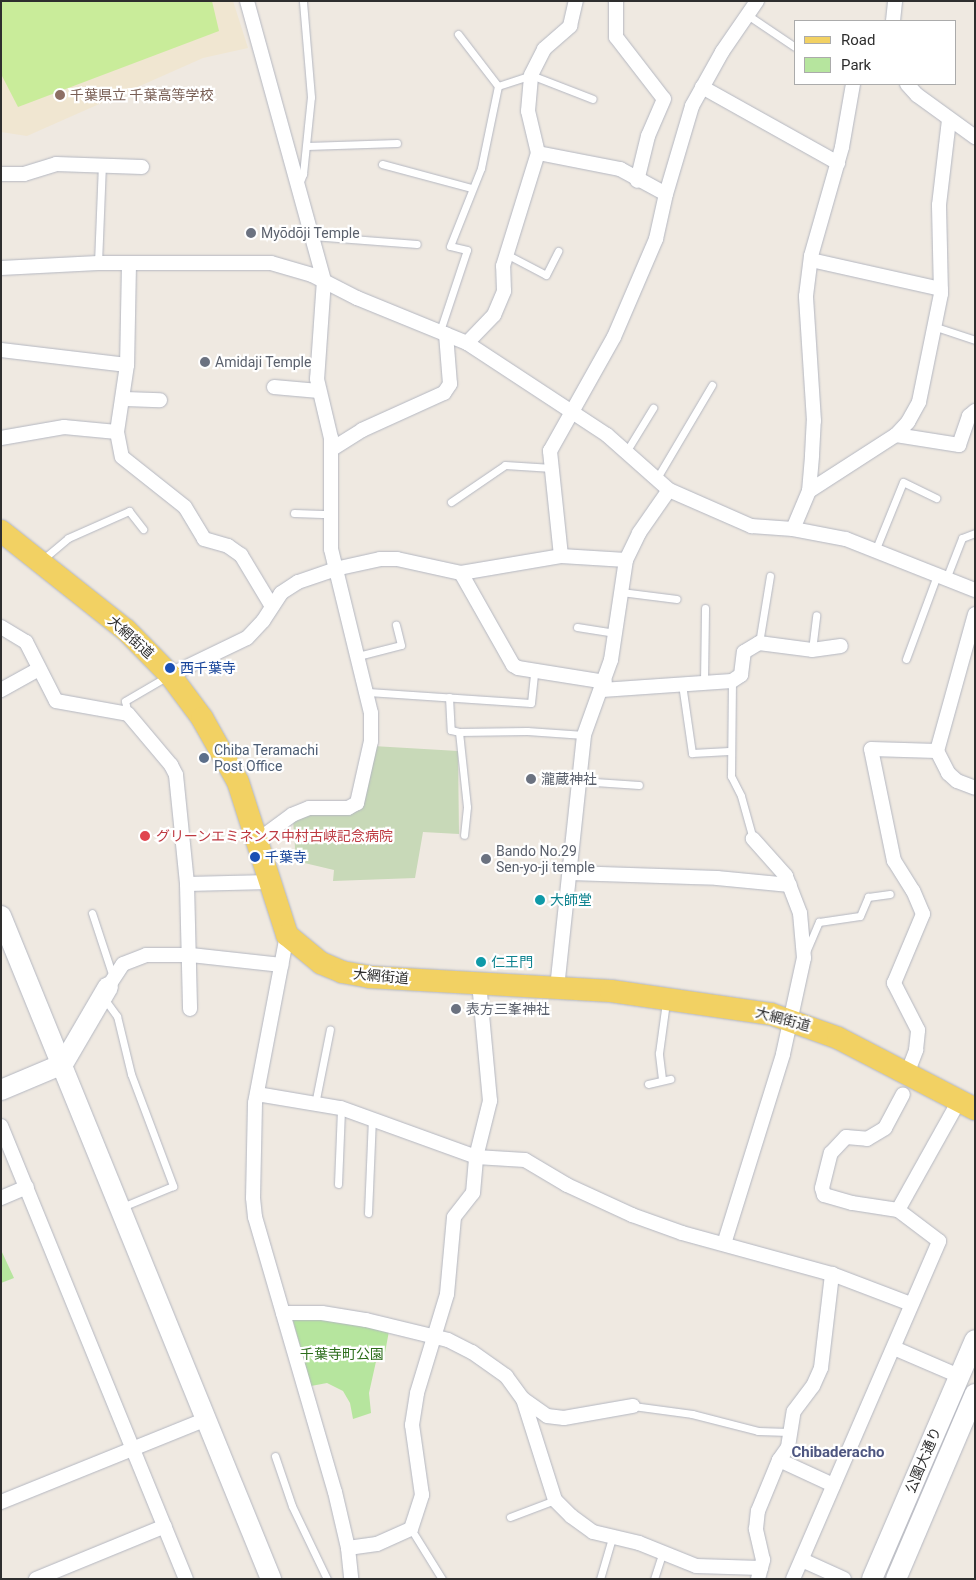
<!DOCTYPE html>
<meta charset="utf-8">
<style>
body{margin:0}
#map{position:relative;width:976px;height:1580px;overflow:hidden;background:#efe9e1;font-family:Roboto,"Noto Sans JP",sans-serif}
div>[style]{position:absolute}
[style*='--x']{left:calc(var(--x)*1px);top:calc(var(--y)*1px);width:calc(var(--w)*1px);rotate:calc(var(--a)*1deg)}
.education>*{inset:0;background:#f0e6d1}
.green>*{inset:0;background:#b6e59e}
.cemetery>*{inset:0;background:#c8d9b8}
.pitch>*{inset:0;background:#c9ec9a}
.roads{filter:drop-shadow(0 0 1px #b4b7c1) drop-shadow(0 0 1px #b4b7c1)}
.lane>*{height:7px;margin:-3.5px;padding:0 3.5px;transform-origin:3.5px;border-radius:3.5px;background:#fff}
.street>*{height:14px;margin:-7px;padding:0 7px;transform-origin:7px;border-radius:7px;background:#fff}
.secondary>*{height:20px;margin:-10px;padding:0 10px;transform-origin:10px;border-radius:10px;background:#fff}
.primary>*{height:22px;margin:-11px;padding:0 11px;transform-origin:11px;border-radius:11px;background:#f2d163}
.dots>*{width:14px;height:14px;translate:-50% -50%;box-sizing:border-box;border:2px solid #fff;border-radius:50%}
span{translate:-50% -50%;white-space:nowrap;text-align:center;line-height:1.15;-webkit-text-stroke:4.5px #fff;paint-order:stroke}
.education-label{font-size:14px;color:#785e54}
.left{translate:0 -50%;text-align:left}
.worship-label{font-size:14px;color:#5b616d}
.street-label{font-size:14px;color:#2e2e2e}
.transit-label{font-size:14px;color:#164399}
.service-label{font-size:14px;color:#4e5e75}
.health-label{font-size:14px;color:#be3a42}
.culture-label{font-size:14px;color:#0d838f}
.park-label{font-size:14px;color:#2c6e1b}
.neighbourhood-label{font-size:15px;color:#4d5680;font-weight:700}
.frame{position:absolute;inset:0;border:2px solid #2e2e2e;pointer-events:none}
.legend{position:absolute;left:794px;top:20px;width:162px;height:65px;box-sizing:border-box;background:#fff;border:1px solid #ababab;margin:0;padding:6px 9px;list-style:none;font-size:15px;color:#2e2e2e}
.legend li{display:flex;align-items:center;gap:10px;height:25px}
.legend b{width:25px;border:1px solid #ababab}
</style>
<div id="map">
<div class="education">
<div style="clip-path:polygon(1px 1px,233px 1px,248px 48px,203px 58px,27px 136px,1px 132px)"></div>
</div>
<div class="green">
<div style="clip-path:polygon(1px 1250px,14px 1278px,1px 1283px)"></div>
<div style="clip-path:polygon(292px 1317px,322px 1317px,389px 1331px,384px 1358px,377px 1357px,369px 1393px,371px 1413px,353px 1419px,350px 1403px,343px 1391px,327px 1383px,311px 1386px)"></div>
</div>
<div class="cemetery">
<div style="clip-path:polygon(373px 746px,458px 751px,459px 834px,423px 832px,415px 878px,333px 881px,334px 870px,296px 861px,293px 820px,309px 812px,351px 812px)"></div>
</div>
<div class="pitch">
<div style="clip-path:polygon(1px 1px,212px 1px,219px 31px,18px 107px,1px 74px)"></div>
</div>
<div class="roads">
<div class="lane">
<div style="--x:749;--y:16;--w:55;--a:34"></div>
<div style="--x:458;--y:34;--w:66;--a:52.4"></div>
<div style="--x:498;--y:86;--w:35;--a:-18"></div>
<div style="--x:531;--y:75;--w:66;--a:21.2"></div>
<div style="--x:307;--y:146;--w:90;--a:-1.9"></div>
<div style="--x:382;--y:164;--w:92;--a:15.1"></div>
<div style="--x:299;--y:184;--w:11;--a:-68"></div>
<div style="--x:303;--y:174;--w:77;--a:-84.1"></div>
<div style="--x:311;--y:97;--w:96;--a:-94.8"></div>
<div style="--x:312;--y:236;--w:105;--a:4.4"></div>
<div style="--x:506;--y:254;--w:45;--a:27.7"></div>
<div style="--x:546;--y:275;--w:27;--a:-63"></div>
<div style="--x:98;--y:263;--w:98;--a:-87.7"></div>
<div style="--x:936;--y:327;--w:41;--a:18.4"></div>
<div style="--x:440;--y:331;--w:85;--a:-71.6"></div>
<div style="--x:467;--y:250;--w:17;--a:-167"></div>
<div style="--x:450;--y:246;--w:84;--a:-68.3"></div>
<div style="--x:481;--y:168;--w:84;--a:-78.3"></div>
<div style="--x:626;--y:452;--w:52;--a:-58.5"></div>
<div style="--x:657;--y:478;--w:108;--a:-59.4"></div>
<div style="--x:451;--y:502;--w:65;--a:-34.4"></div>
<div style="--x:505;--y:465;--w:47;--a:3.7"></div>
<div style="--x:294;--y:513;--w:35;--a:2"></div>
<div style="--x:875;--y:551;--w:74;--a:-67.9"></div>
<div style="--x:903;--y:482;--w:37;--a:26"></div>
<div style="--x:42;--y:560;--w:34;--a:-40"></div>
<div style="--x:68;--y:538;--w:67;--a:-23.9"></div>
<div style="--x:129;--y:511;--w:23;--a:52"></div>
<div style="--x:946;--y:579;--w:44;--a:-68.7"></div>
<div style="--x:962;--y:538;--w:14;--a:-21"></div>
<div style="--x:621;--y:592;--w:56;--a:7.1"></div>
<div style="--x:577;--y:627;--w:37;--a:9"></div>
<div style="--x:759;--y:643;--w:68;--a:-80.7"></div>
<div style="--x:812;--y:650;--w:35;--a:-83"></div>
<div style="--x:358;--y:656;--w:44;--a:-14.3"></div>
<div style="--x:401;--y:645;--w:21;--a:-104"></div>
<div style="--x:906;--y:659;--w:90;--a:-69.7"></div>
<div style="--x:732;--y:681;--w:95;--a:90.6"></div>
<div style="--x:731;--y:776;--w:22;--a:63"></div>
<div style="--x:741;--y:796;--w:45;--a:74.4"></div>
<div style="--x:704;--y:682;--w:74;--a:-89.2"></div>
<div style="--x:682;--y:684;--w:70;--a:81.8"></div>
<div style="--x:692;--y:753;--w:37;--a:-3"></div>
<div style="--x:368;--y:692;--w:163;--a:3.9"></div>
<div style="--x:531;--y:703;--w:30;--a:-84"></div>
<div style="--x:449;--y:697;--w:33;--a:87"></div>
<div style="--x:451;--y:730;--w:8;--a:14"></div>
<div style="--x:459;--y:732;--w:68;--a:-0.8"></div>
<div style="--x:527;--y:731;--w:57;--a:4"></div>
<div style="--x:128;--y:714;--w:13;--a:-103"></div>
<div style="--x:125;--y:701;--w:50;--a:-30.2"></div>
<div style="--x:459;--y:732;--w:75;--a:83.9"></div>
<div style="--x:467;--y:807;--w:28;--a:96"></div>
<div style="--x:580;--y:781;--w:59;--a:3.9"></div>
<div style="--x:92;--y:913;--w:67;--a:71.8"></div>
<div style="--x:806;--y:952;--w:33;--a:-67"></div>
<div style="--x:819;--y:922;--w:41;--a:-8.3"></div>
<div style="--x:860;--y:916;--w:21;--a:-67"></div>
<div style="--x:868;--y:897;--w:22;--a:-8"></div>
<div style="--x:103;--y:997;--w:24;--a:54"></div>
<div style="--x:117;--y:1016;--w:60;--a:76.4"></div>
<div style="--x:131;--y:1074;--w:120;--a:69.4"></div>
<div style="--x:173;--y:1186;--w:55;--a:157.6"></div>
<div style="--x:662;--y:1079;--w:26;--a:-97"></div>
<div style="--x:659;--y:1053;--w:51;--a:-82.2"></div>
<div style="--x:648;--y:1084;--w:23;--a:-13"></div>
<div style="--x:315;--y:1104;--w:76;--a:-78.7"></div>
<div style="--x:338;--y:1184;--w:76;--a:-87.7"></div>
<div style="--x:368;--y:1213;--w:95;--a:-87.6"></div>
<div style="--x:633;--y:1406;--w:60;--a:7.7"></div>
<div style="--x:692;--y:1414;--w:68;--a:14.4"></div>
<div style="--x:758;--y:1431;--w:30;--a:2"></div>
<div style="--x:275;--y:1456;--w:53;--a:71.2"></div>
<div style="--x:292;--y:1506;--w:81;--a:64.4"></div>
<div style="--x:510;--y:1517;--w:48;--a:-20.7"></div>
<div style="--x:411;--y:1529;--w:59;--a:58.2"></div>
<div style="--x:600;--y:1579;--w:43;--a:-73.7"></div>
<div style="--x:654;--y:1579;--w:26;--a:-72"></div>
</div>
<div class="street">
<div style="--x:247;--y:1;--w:289;--a:74.6"></div>
<div style="--x:324;--y:280;--w:99;--a:94"></div>
<div style="--x:317;--y:379;--w:61;--a:76.7"></div>
<div style="--x:331;--y:438;--w:111;--a:90"></div>
<div style="--x:331;--y:549;--w:169;--a:76.3"></div>
<div style="--x:371;--y:713;--w:28;--a:90"></div>
<div style="--x:371;--y:741;--w:64;--a:102.7"></div>
<div style="--x:357;--y:803;--w:10;--a:151"></div>
<div style="--x:348;--y:808;--w:39;--a:180"></div>
<div style="--x:309;--y:808;--w:18;--a:158"></div>
<div style="--x:292;--y:815;--w:42;--a:143.7"></div>
<div style="--x:616;--y:1;--w:36;--a:90"></div>
<div style="--x:616;--y:37;--w:78;--a:52.3"></div>
<div style="--x:664;--y:99;--w:40;--a:113.4"></div>
<div style="--x:648;--y:136;--w:46;--a:103.7"></div>
<div style="--x:893;--y:21;--w:20;--a:-84"></div>
<div style="--x:907;--y:84;--w:15;--a:48"></div>
<div style="--x:917;--y:95;--w:72;--a:35.9"></div>
<div style="--x:702;--y:87;--w:156;--a:29.2"></div>
<div style="--x:538;--y:153;--w:84;--a:11"></div>
<div style="--x:620;--y:169;--w:52;--a:28.5"></div>
<div style="--x:666;--y:194;--w:92;--a:-73.5"></div>
<div style="--x:692;--y:106;--w:62;--a:-60.9"></div>
<div style="--x:722;--y:52;--w:62;--a:-55.5"></div>
<div style="--x:1;--y:174;--w:23;--a:0"></div>
<div style="--x:24;--y:174;--w:34;--a:-17"></div>
<div style="--x:56;--y:164;--w:86;--a:2"></div>
<div style="--x:811;--y:260;--w:133;--a:12.6"></div>
<div style="--x:129;--y:264;--w:101;--a:91.1"></div>
<div style="--x:127;--y:365;--w:68;--a:98.5"></div>
<div style="--x:117;--y:432;--w:25;--a:79"></div>
<div style="--x:122;--y:457;--w:80;--a:38.4"></div>
<div style="--x:185;--y:507;--w:37;--a:59"></div>
<div style="--x:204;--y:539;--w:25;--a:16"></div>
<div style="--x:228;--y:546;--w:16;--a:35"></div>
<div style="--x:241;--y:555;--w:58;--a:59"></div>
<div style="--x:1;--y:268;--w:97;--a:-3"></div>
<div style="--x:98;--y:263;--w:173;--a:0"></div>
<div style="--x:271;--y:263;--w:43;--a:16.3"></div>
<div style="--x:312;--y:275;--w:51;--a:27.1"></div>
<div style="--x:357;--y:298;--w:119;--a:22.2"></div>
<div style="--x:467;--y:343;--w:168;--a:33.3"></div>
<div style="--x:607;--y:435;--w:83;--a:41.6"></div>
<div style="--x:669;--y:490;--w:90;--a:23.7"></div>
<div style="--x:751;--y:526;--w:42;--a:4.1"></div>
<div style="--x:793;--y:529;--w:54;--a:10.7"></div>
<div style="--x:846;--y:539;--w:139;--a:21.6"></div>
<div style="--x:467;--y:343;--w:39;--a:-46"></div>
<div style="--x:494;--y:315;--w:26;--a:-67"></div>
<div style="--x:504;--y:291;--w:25;--a:-92"></div>
<div style="--x:503;--y:266;--w:118;--a:-72.8"></div>
<div style="--x:538;--y:153;--w:43;--a:-103.4"></div>
<div style="--x:528;--y:111;--w:36;--a:-85"></div>
<div style="--x:531;--y:75;--w:29;--a:-63"></div>
<div style="--x:544;--y:49;--w:35;--a:-41"></div>
<div style="--x:570;--y:26;--w:26;--a:-77"></div>
<div style="--x:1;--y:350;--w:127;--a:6.8"></div>
<div style="--x:274;--y:387;--w:45;--a:5.1"></div>
<div style="--x:125;--y:399;--w:35;--a:2"></div>
<div style="--x:896;--y:435;--w:64;--a:9"></div>
<div style="--x:959;--y:445;--w:31;--a:-71"></div>
<div style="--x:969;--y:416;--w:8;--a:-40"></div>
<div style="--x:1;--y:438;--w:64;--a:-9.9"></div>
<div style="--x:64;--y:427;--w:53;--a:5.4"></div>
<div style="--x:332;--y:449;--w:36;--a:-32"></div>
<div style="--x:362;--y:430;--w:90;--a:-24.3"></div>
<div style="--x:444;--y:393;--w:11;--a:-56"></div>
<div style="--x:450;--y:384;--w:50;--a:-94.6"></div>
<div style="--x:809;--y:491;--w:103;--a:-32.8"></div>
<div style="--x:896;--y:435;--w:18;--a:-47"></div>
<div style="--x:908;--y:422;--w:23;--a:-61"></div>
<div style="--x:919;--y:402;--w:110;--a:-78.5"></div>
<div style="--x:941;--y:294;--w:89;--a:-91.3"></div>
<div style="--x:939;--y:205;--w:86;--a:-83.3"></div>
<div style="--x:793;--y:529;--w:41;--a:-67.2"></div>
<div style="--x:809;--y:491;--w:36;--a:-85"></div>
<div style="--x:812;--y:455;--w:34;--a:-87"></div>
<div style="--x:814;--y:421;--w:125;--a:-93.7"></div>
<div style="--x:806;--y:296;--w:40;--a:-82.9"></div>
<div style="--x:811;--y:256;--w:113;--a:-74.1"></div>
<div style="--x:842;--y:147;--w:64;--a:-80.1"></div>
<div style="--x:561;--y:556;--w:106;--a:-96"></div>
<div style="--x:550;--y:451;--w:131;--a:-60.7"></div>
<div style="--x:614;--y:337;--w:107;--a:-66.8"></div>
<div style="--x:656;--y:239;--w:46;--a:-77.5"></div>
<div style="--x:461;--y:573;--w:101;--a:-9.6"></div>
<div style="--x:561;--y:556;--w:65;--a:3.5"></div>
<div style="--x:975;--y:614;--w:142;--a:105.5"></div>
<div style="--x:937;--y:751;--w:25;--a:63"></div>
<div style="--x:948;--y:773;--w:12;--a:42"></div>
<div style="--x:957;--y:781;--w:19;--a:21"></div>
<div style="--x:1;--y:627;--w:29;--a:31"></div>
<div style="--x:26;--y:642;--w:66;--a:63"></div>
<div style="--x:56;--y:701;--w:73;--a:10.2"></div>
<div style="--x:128;--y:714;--w:67;--a:49.9"></div>
<div style="--x:171;--y:765;--w:11;--a:63"></div>
<div style="--x:176;--y:775;--w:110;--a:84.2"></div>
<div style="--x:187;--y:884;--w:125;--a:88.6"></div>
<div style="--x:170;--y:675;--w:85;--a:-25.7"></div>
<div style="--x:247;--y:638;--w:23;--a:-47"></div>
<div style="--x:263;--y:621;--w:33;--a:-57"></div>
<div style="--x:281;--y:593;--w:20;--a:-33"></div>
<div style="--x:298;--y:582;--w:39;--a:-19"></div>
<div style="--x:335;--y:569;--w:46;--a:-12.5"></div>
<div style="--x:380;--y:559;--w:17;--a:0"></div>
<div style="--x:397;--y:559;--w:66;--a:12.3"></div>
<div style="--x:461;--y:573;--w:106;--a:60.5"></div>
<div style="--x:513;--y:665;--w:6;--a:31"></div>
<div style="--x:518;--y:668;--w:88;--a:9.1"></div>
<div style="--x:1;--y:690;--w:43;--a:-28.9"></div>
<div style="--x:602;--y:690;--w:130;--a:-4"></div>
<div style="--x:732;--y:681;--w:11;--a:-34"></div>
<div style="--x:741;--y:675;--w:23;--a:-83"></div>
<div style="--x:744;--y:652;--w:17;--a:-31"></div>
<div style="--x:759;--y:643;--w:53;--a:7.5"></div>
<div style="--x:812;--y:650;--w:29;--a:-8"></div>
<div style="--x:570;--y:873;--w:147;--a:1.9"></div>
<div style="--x:717;--y:878;--w:73;--a:5.5"></div>
<div style="--x:187;--y:884;--w:83;--a:-1.4"></div>
<div style="--x:287;--y:935;--w:171;--a:100.8"></div>
<div style="--x:255;--y:1103;--w:95;--a:91.2"></div>
<div style="--x:253;--y:1198;--w:19;--a:84"></div>
<div style="--x:255;--y:1217;--w:286;--a:73.8"></div>
<div style="--x:335;--y:1492;--w:57;--a:76.9"></div>
<div style="--x:348;--y:1548;--w:31;--a:84"></div>
<div style="--x:108;--y:987;--w:27;--a:-57"></div>
<div style="--x:123;--y:964;--w:25;--a:-21"></div>
<div style="--x:146;--y:955;--w:45;--a:0"></div>
<div style="--x:191;--y:955;--w:91;--a:6.3"></div>
<div style="--x:557;--y:988;--w:254;--a:-83.9"></div>
<div style="--x:584;--y:735;--w:80;--a:-70.2"></div>
<div style="--x:611;--y:660;--w:101;--a:-81.5"></div>
<div style="--x:626;--y:560;--w:30;--a:-64"></div>
<div style="--x:639;--y:533;--w:52;--a:-55.1"></div>
<div style="--x:907;--y:1074;--w:26;--a:-69"></div>
<div style="--x:916;--y:1050;--w:20;--a:-84"></div>
<div style="--x:918;--y:1030;--w:53;--a:-117.1"></div>
<div style="--x:894;--y:983;--w:75;--a:-67.2"></div>
<div style="--x:923;--y:914;--w:25;--a:-113"></div>
<div style="--x:913;--y:891;--w:36;--a:-122"></div>
<div style="--x:894;--y:861;--w:114;--a:-101.6"></div>
<div style="--x:871;--y:749;--w:66;--a:1.7"></div>
<div style="--x:257;--y:1094;--w:85;--a:9.5"></div>
<div style="--x:341;--y:1108;--w:144;--a:19.9"></div>
<div style="--x:476;--y:1157;--w:49;--a:3.5"></div>
<div style="--x:525;--y:1160;--w:49;--a:30.8"></div>
<div style="--x:567;--y:1185;--w:72;--a:24.8"></div>
<div style="--x:632;--y:1215;--w:53;--a:19.8"></div>
<div style="--x:682;--y:1233;--w:156;--a:15.3"></div>
<div style="--x:832;--y:1274;--w:85;--a:20.8"></div>
<div style="--x:1;--y:1126;--w:489;--a:67.8"></div>
<div style="--x:1;--y:1198;--w:28;--a:-23"></div>
<div style="--x:898;--y:1210;--w:125;--a:-60.8"></div>
<div style="--x:724;--y:1244;--w:199;--a:-72.7"></div>
<div style="--x:783;--y:1054;--w:98;--a:-77.7"></div>
<div style="--x:804;--y:958;--w:45;--a:-95.1"></div>
<div style="--x:800;--y:913;--w:40;--a:-111"></div>
<div style="--x:786;--y:876;--w:50;--a:-131.7"></div>
<div style="--x:283;--y:1313;--w:39;--a:0"></div>
<div style="--x:322;--y:1313;--w:45;--a:9"></div>
<div style="--x:366;--y:1320;--w:84;--a:13.7"></div>
<div style="--x:448;--y:1340;--w:27;--a:27"></div>
<div style="--x:472;--y:1352;--w:42;--a:35.2"></div>
<div style="--x:506;--y:1376;--w:29;--a:54"></div>
<div style="--x:523;--y:1399;--w:106;--a:72.4"></div>
<div style="--x:555;--y:1500;--w:23;--a:45"></div>
<div style="--x:571;--y:1516;--w:27;--a:36"></div>
<div style="--x:593;--y:1532;--w:47;--a:13.4"></div>
<div style="--x:639;--y:1543;--w:61;--a:22"></div>
<div style="--x:696;--y:1566;--w:65;--a:1.8"></div>
<div style="--x:894;--y:1348;--w:71;--a:23.3"></div>
<div style="--x:523;--y:1399;--w:29;--a:35"></div>
<div style="--x:547;--y:1416;--w:17;--a:7"></div>
<div style="--x:564;--y:1418;--w:70;--a:-9.9"></div>
<div style="--x:779;--y:1460;--w:60;--a:24.8"></div>
<div style="--x:1;--y:1502;--w:221;--a:-22"></div>
<div style="--x:348;--y:1548;--w:29;--a:-8"></div>
<div style="--x:377;--y:1544;--w:37;--a:-24"></div>
<div style="--x:411;--y:1529;--w:36;--a:-72"></div>
<div style="--x:422;--y:1495;--w:71;--a:-98.1"></div>
<div style="--x:412;--y:1425;--w:32;--a:-81"></div>
<div style="--x:417;--y:1393;--w:103;--a:-73.1"></div>
<div style="--x:447;--y:1294;--w:77;--a:-84.8"></div>
<div style="--x:454;--y:1217;--w:31;--a:-52"></div>
<div style="--x:473;--y:1193;--w:36;--a:-85"></div>
<div style="--x:476;--y:1157;--w:58;--a:-76"></div>
<div style="--x:490;--y:1101;--w:119;--a:-95.3"></div>
<div style="--x:802;--y:1560;--w:46;--a:24.3"></div>
<div style="--x:36;--y:1579;--w:139;--a:-22.3"></div>
<div style="--x:758;--y:1579;--w:20;--a:-75"></div>
<div style="--x:763;--y:1560;--w:32;--a:-103"></div>
<div style="--x:756;--y:1529;--w:18;--a:-84"></div>
<div style="--x:758;--y:1511;--w:55;--a:-67.6"></div>
<div style="--x:779;--y:1460;--w:16;--a:-55"></div>
<div style="--x:788;--y:1447;--w:36;--a:-81"></div>
<div style="--x:794;--y:1411;--w:31;--a:-53"></div>
<div style="--x:813;--y:1386;--w:20;--a:-66"></div>
<div style="--x:821;--y:1368;--w:95;--a:-83.3"></div>
<div style="--x:793;--y:1579;--w:368;--a:-66.6"></div>
<div style="--x:939;--y:1241;--w:51;--a:-142.9"></div>
<div style="--x:898;--y:1210;--w:47;--a:-171.3"></div>
<div style="--x:852;--y:1203;--w:29;--a:-164"></div>
<div style="--x:824;--y:1195;--w:7;--a:-106"></div>
<div style="--x:822;--y:1188;--w:36;--a:-76"></div>
<div style="--x:831;--y:1153;--w:22;--a:-47"></div>
<div style="--x:846;--y:1137;--w:21;--a:5"></div>
<div style="--x:867;--y:1139;--w:21;--a:-31"></div>
<div style="--x:885;--y:1128;--w:38;--a:-62"></div>
</div>
<div class="secondary">
<div style="--x:1;--y:916;--w:716;--a:67.84"></div>
<div style="--x:1;--y:1090;--w:67;--a:-22.8"></div>
<div style="--x:63;--y:1064;--w:89;--a:-59.7"></div>
<div style="--x:872;--y:1579;--w:260;--a:-66.7"></div>
<div style="--x:896;--y:1579;--w:201;--a:-66.9"></div>
</div>
<div class="primary">
<div style="--x:1;--y:531;--w:159;--a:38.4"></div>
<div style="--x:126;--y:630;--w:63;--a:45.6"></div>
<div style="--x:170;--y:675;--w:54;--a:53.3"></div>
<div style="--x:202;--y:718;--w:73;--a:60.6"></div>
<div style="--x:238;--y:782;--w:161;--a:72.2"></div>
<div style="--x:287;--y:935;--w:44;--a:39.5"></div>
<div style="--x:321;--y:963;--w:23;--a:23"></div>
<div style="--x:342;--y:972;--w:27;--a:10"></div>
<div style="--x:369;--y:977;--w:242;--a:3.3"></div>
<div style="--x:611;--y:991;--w:162;--a:8.2"></div>
<div style="--x:771;--y:1014;--w:71;--a:19.7"></div>
<div style="--x:838;--y:1038;--w:154;--a:27.4"></div>
</div>
</div>
<div class="dots">
<div style="left:60px;top:95px;background:#8d6e63"></div>
<div style="left:251px;top:233px;background:#6b7280"></div>
<div style="left:205px;top:362px;background:#6b7280"></div>
<div style="left:170px;top:668px;background:#1a4fb4"></div>
<div style="left:204px;top:758px;background:#5c6f8a"></div>
<div style="left:531px;top:779px;background:#6b7280"></div>
<div style="left:145px;top:836px;background:#e0444e"></div>
<div style="left:255px;top:857px;background:#1a4fb4"></div>
<div style="left:486px;top:859px;background:#6b7280"></div>
<div style="left:540px;top:900px;background:#0f9aa8"></div>
<div style="left:481px;top:962px;background:#0f9aa8"></div>
<div style="left:456px;top:1009px;background:#6b7280"></div>
</div>
<div class="education-label">
<span class="left" style="left:70px;top:95px">千葉県立 千葉高等学校</span>
</div>
<div class="worship-label">
<span class="left" style="left:261px;top:233px">Myōdōji Temple</span>
<span class="left" style="left:215px;top:362px">Amidaji Temple</span>
<span class="left" style="left:541px;top:779px">瀧蔵神社</span>
<span class="left" style="left:496px;top:859px">Bando No.29<br>Sen-yo-ji temple</span>
<span class="left" style="left:466px;top:1009px">表方三峯神社</span>
</div>
<div class="street-label">
<span style="left:131px;top:637px;rotate:42deg">大網街道</span>
<span style="left:381px;top:976px;rotate:5deg">大網街道</span>
<span style="left:783px;top:1019px;rotate:15deg">大網街道</span>
<span style="left:923px;top:1460px;rotate:-67deg">公園大通り</span>
</div>
<div class="transit-label">
<span class="left" style="left:180px;top:668px">西千葉寺</span>
<span class="left" style="left:265px;top:857px">千葉寺</span>
</div>
<div class="service-label">
<span class="left" style="left:214px;top:758px">Chiba Teramachi<br>Post Office</span>
</div>
<div class="health-label">
<span class="left" style="left:156px;top:836px">グリーンエミネンス中村古峡記念病院</span>
</div>
<div class="culture-label">
<span class="left" style="left:550px;top:900px">大師堂</span>
<span class="left" style="left:491px;top:962px">仁王門</span>
</div>
<div class="park-label">
<span style="left:342px;top:1354px">千葉寺町公園</span>
</div>
<div class="neighbourhood-label">
<span style="left:838px;top:1453px">Chibaderacho</span>
</div>
<div class="frame"></div>
<ul class="legend">
<li><b style="height:6px;background:#f2d163"></b>Road</li>
<li><b style="height:14px;background:#b6e59e"></b>Park</li>
</ul>
</div>
